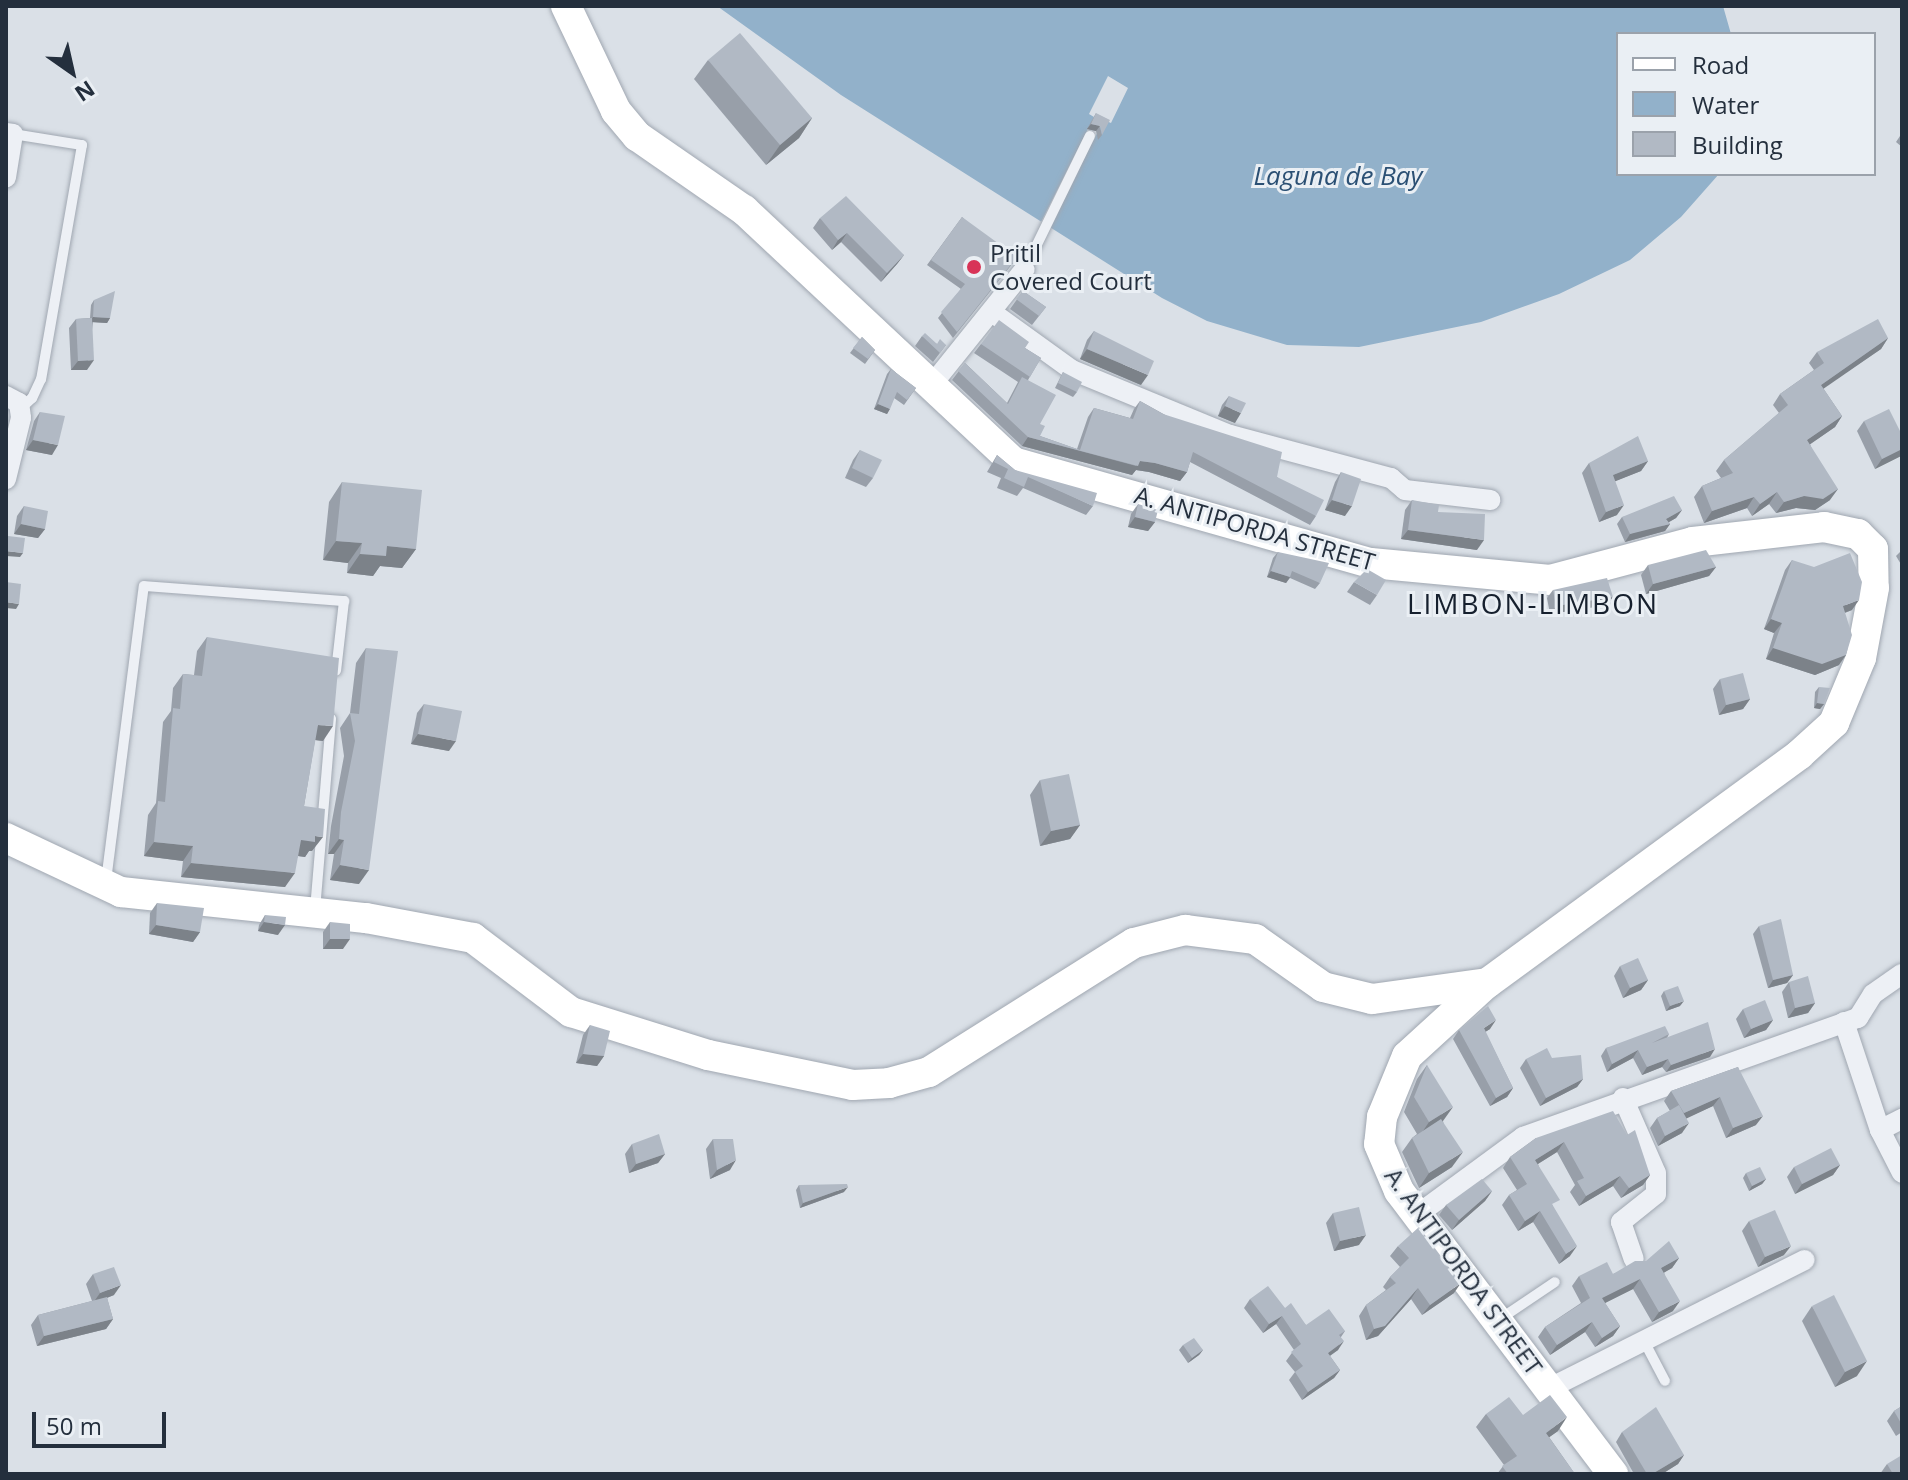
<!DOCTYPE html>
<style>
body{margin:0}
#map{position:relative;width:1908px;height:1480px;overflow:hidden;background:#dae0e7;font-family:"Open Sans",sans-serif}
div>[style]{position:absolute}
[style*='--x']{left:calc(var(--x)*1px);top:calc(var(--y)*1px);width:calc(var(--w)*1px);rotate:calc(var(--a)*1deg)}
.water>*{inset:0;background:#92b1ca}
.pier>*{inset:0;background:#dae0e7}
.roads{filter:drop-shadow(0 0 2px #a0a7b1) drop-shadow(0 0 2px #a0a7b1)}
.lane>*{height:10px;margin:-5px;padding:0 5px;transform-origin:5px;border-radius:5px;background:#edf0f5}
.street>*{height:20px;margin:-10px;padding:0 10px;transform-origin:10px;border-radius:10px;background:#edf0f5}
.secondary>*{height:30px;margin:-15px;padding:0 15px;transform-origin:15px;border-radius:15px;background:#fff}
.wall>*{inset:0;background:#989fa9}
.shaded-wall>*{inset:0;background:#7c8289}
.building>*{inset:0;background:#b1b9c4}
.dots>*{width:22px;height:22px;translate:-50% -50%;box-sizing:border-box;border:4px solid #eaeff4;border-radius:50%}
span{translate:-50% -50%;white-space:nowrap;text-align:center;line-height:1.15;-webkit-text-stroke:6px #eaeff4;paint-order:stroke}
.poi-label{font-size:24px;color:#242f3d}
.left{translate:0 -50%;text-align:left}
.street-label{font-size:24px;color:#242f3d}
.water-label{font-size:26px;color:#2b5074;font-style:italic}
.quarter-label{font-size:28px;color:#16202e;letter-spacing:2px}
.frame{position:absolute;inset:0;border:8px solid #242f3d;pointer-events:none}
.legend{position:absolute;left:1616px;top:32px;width:260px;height:144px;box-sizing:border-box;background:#eaeff4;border:2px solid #9ba2ab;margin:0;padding:10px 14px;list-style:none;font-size:24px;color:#242f3d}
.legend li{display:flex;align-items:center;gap:16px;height:40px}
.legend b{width:40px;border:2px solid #9ba2ab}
.north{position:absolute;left:32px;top:32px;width:80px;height:80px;-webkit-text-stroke:6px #eaeff4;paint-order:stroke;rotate:146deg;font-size:22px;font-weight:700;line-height:32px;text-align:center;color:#242f3d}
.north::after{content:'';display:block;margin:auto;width:28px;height:36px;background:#242f3d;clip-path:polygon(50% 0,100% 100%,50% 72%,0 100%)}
.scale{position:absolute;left:32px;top:1412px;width:134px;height:36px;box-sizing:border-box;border:4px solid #242f3d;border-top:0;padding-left:10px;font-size:24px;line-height:28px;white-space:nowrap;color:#242f3d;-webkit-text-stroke:6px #eaeff4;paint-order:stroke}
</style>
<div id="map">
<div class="water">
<div style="clip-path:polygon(717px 6px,1723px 6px,1731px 34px,1618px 34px,1618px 174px,1719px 174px,1681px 217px,1630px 260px,1559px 294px,1481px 322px,1359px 347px,1287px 345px,1207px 321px,1162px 298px,841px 95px)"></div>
</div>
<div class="pier">
<div style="clip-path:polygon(1108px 76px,1128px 88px,1111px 123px,1104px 120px,1048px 227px,1041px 222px,1094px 117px,1089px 114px)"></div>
</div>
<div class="roads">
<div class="lane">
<div style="--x:13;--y:134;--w:70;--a:9.1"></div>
<div style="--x:82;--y:145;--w:238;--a:99.9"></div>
<div style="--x:41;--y:379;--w:21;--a:115"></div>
<div style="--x:32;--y:398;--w:16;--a:137"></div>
<div style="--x:1025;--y:269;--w:148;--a:-64"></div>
<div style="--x:106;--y:881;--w:297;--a:-82.7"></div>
<div style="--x:144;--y:586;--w:201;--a:4.3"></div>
<div style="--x:344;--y:601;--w:70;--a:96.5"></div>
<div style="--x:315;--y:910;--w:192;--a:-85.2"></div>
<div style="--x:1500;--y:1319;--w:66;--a:-33.9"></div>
<div style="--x:1644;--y:1341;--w:45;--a:62.3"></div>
</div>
<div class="street">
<div style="--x:6;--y:133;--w:7;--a:8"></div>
<div style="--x:13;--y:134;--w:44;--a:99.2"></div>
<div style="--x:993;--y:313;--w:97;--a:35.8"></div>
<div style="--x:1072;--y:370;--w:171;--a:22.4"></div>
<div style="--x:1230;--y:435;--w:167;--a:15"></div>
<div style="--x:1391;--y:478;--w:18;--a:41"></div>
<div style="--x:1405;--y:490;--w:86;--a:6.7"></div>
<div style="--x:930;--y:387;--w:151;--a:-51.2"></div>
<div style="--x:6;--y:396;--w:15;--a:28"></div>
<div style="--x:19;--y:403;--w:15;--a:82"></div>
<div style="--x:21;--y:418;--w:63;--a:103.8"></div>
<div style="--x:1844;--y:1022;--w:114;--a:71.6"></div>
<div style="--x:1880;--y:1130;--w:48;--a:62.9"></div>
<div style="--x:1623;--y:1098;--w:82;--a:66.3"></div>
<div style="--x:1656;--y:1173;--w:21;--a:90"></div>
<div style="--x:1656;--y:1194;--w:45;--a:141.3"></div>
<div style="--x:1621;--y:1222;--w:39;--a:71"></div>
<div style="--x:1880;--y:1130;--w:25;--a:-27"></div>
<div style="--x:1417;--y:1215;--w:132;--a:-36.3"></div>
<div style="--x:1523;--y:1137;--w:356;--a:-19.6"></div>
<div style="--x:1858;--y:1018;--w:28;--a:-58"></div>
<div style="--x:1873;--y:994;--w:35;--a:-35"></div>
<div style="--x:1550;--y:1388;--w:285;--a:-26.7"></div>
</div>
<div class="secondary">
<div style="--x:566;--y:6;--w:116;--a:64.5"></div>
<div style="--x:616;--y:111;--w:33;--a:50"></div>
<div style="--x:637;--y:136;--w:130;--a:34.7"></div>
<div style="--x:744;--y:210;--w:369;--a:43.1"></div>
<div style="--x:1013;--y:462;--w:372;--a:15.8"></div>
<div style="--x:1371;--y:563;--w:180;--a:5.4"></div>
<div style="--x:1550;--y:580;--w:148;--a:-14.9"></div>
<div style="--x:1693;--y:542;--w:132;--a:-6.5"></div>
<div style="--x:1824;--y:527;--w:35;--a:12"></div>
<div style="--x:1858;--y:534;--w:21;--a:45"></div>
<div style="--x:1873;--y:549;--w:39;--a:89"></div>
<div style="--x:1874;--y:588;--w:71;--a:100.5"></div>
<div style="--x:1861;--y:658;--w:70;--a:112.6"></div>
<div style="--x:1834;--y:723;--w:47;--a:137.6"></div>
<div style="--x:1799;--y:755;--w:386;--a:143.8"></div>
<div style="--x:1487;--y:983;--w:108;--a:137.6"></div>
<div style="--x:1407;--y:1056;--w:66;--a:112.3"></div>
<div style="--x:1382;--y:1117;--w:27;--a:96"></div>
<div style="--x:1379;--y:1144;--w:51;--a:66.9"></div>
<div style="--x:1399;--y:1191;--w:355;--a:52.9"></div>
<div style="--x:6;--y:838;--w:127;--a:25.2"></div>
<div style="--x:121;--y:892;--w:246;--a:6.1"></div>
<div style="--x:366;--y:918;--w:109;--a:10.6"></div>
<div style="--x:473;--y:938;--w:123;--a:37.1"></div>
<div style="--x:571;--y:1012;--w:144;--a:17.4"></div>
<div style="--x:708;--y:1055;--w:148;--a:11.7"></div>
<div style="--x:853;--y:1085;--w:36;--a:-3"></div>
<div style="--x:889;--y:1083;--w:41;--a:-15.4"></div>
<div style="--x:929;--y:1072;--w:242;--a:-32.2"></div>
<div style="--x:1134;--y:943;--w:53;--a:-14.3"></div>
<div style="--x:1185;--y:930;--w:71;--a:7.3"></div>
<div style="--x:1255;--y:939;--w:83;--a:35.2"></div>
<div style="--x:1323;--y:987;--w:50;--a:13.8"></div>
<div style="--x:1372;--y:999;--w:116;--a:-7.9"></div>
</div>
</div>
<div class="wall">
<div style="clip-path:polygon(708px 60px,812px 118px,799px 138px,766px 165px,694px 79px)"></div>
<div style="clip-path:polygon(1096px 113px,1102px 135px,1098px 140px,1096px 131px,1087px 129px)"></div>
<div style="clip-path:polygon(1902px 133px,1902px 147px,1896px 142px)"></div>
<div style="clip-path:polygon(962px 217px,1013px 263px,953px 338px,938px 318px,961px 289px,927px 265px)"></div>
<div style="clip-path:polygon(820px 218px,904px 255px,897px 264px,881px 282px,841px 242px,832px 250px,813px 228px)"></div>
<div style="clip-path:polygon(1023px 291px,1046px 307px,1032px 325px,1010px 309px)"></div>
<div style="clip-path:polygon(94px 300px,110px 318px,107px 323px,93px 322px,87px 370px,71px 370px,69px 328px,76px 319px,90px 318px,91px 305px)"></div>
<div style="clip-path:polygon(1094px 331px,1141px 385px,1080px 359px,1087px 340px)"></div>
<div style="clip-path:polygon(922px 336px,937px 344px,946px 345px,933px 362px,915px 346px)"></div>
<div style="clip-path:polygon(862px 337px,875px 350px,865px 364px,850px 353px)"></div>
<div style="clip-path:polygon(1888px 338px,1881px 349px,1823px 388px,1842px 416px,1835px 427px,1810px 444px,1830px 500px,1815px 510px,1796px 508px,1776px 513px,1769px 504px,1752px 516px,1747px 508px,1704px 523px,1694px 497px,1702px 486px,1721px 478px,1716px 471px,1724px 460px,1779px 413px,1773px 405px,1780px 394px,1814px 370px,1809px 363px,1817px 352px)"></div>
<div style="clip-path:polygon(981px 344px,1025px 348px,1041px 358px,1028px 380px,1040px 424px,1040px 436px,1077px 449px,1088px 417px,1094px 408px,1130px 418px,1134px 409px,1140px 401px,1277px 477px,1316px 516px,1310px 525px,1190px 462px,1187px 472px,1180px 481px,1149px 472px,1136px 470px,1132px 475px,1022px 446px,952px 380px,965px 363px,1007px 403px,1018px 382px,974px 353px)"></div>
<div style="clip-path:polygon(891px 369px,916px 388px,904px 405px,894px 398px,887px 414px,874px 409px,887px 374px)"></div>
<div style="clip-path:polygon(1063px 372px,1077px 392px,1073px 397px,1055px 388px)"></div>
<div style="clip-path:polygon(1229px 396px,1235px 423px,1218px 416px,1222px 405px)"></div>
<div style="clip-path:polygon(40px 412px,52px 455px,26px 450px,34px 421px)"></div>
<div style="clip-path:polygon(1864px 421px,1902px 435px,1902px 455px,1901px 456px,1875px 469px,1857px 431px)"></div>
<div style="clip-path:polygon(860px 450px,873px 478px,866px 487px,845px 478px,853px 460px)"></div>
<div style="clip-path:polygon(997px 455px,1015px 470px,1093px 506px,1086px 515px,1023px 488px,1017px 496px,997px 488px,1001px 478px,987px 472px)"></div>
<div style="clip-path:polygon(1648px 461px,1641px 471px,1615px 481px,1617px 515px,1599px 522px,1582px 473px,1589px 463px)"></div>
<div style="clip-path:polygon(1341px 472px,1345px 516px,1325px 510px,1335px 482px)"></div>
<div style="clip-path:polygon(342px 482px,416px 549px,402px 568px,380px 566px,373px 576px,347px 573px,348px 563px,323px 560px,329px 502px)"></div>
<div style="clip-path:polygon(1412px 500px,1438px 512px,1477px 550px,1401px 539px,1405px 510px)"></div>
<div style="clip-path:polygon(1138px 504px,1155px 522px,1148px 531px,1128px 527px,1131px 514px)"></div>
<div style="clip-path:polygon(24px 506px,45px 529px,38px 538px,14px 534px,17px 516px)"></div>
<div style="clip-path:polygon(1682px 510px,1676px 518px,1669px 522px,1670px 524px,1665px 531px,1625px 542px,1617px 524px,1622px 517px)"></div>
<div style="clip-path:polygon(1902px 550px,1902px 566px,1896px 556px)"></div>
<div style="clip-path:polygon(1278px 552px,1320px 583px,1315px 589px,1290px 578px,1286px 583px,1267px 577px,1273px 558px)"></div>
<div style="clip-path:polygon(1792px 560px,1852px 610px,1845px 613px,1839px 665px,1815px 675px,1766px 659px,1774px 633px,1764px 629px,1785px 570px)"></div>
<div style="clip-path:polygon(1648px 565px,1716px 567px,1709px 576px,1646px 594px,1641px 575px)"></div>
<div style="clip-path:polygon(1354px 582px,1377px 595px,1370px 605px,1347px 592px)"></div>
<div style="clip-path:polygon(1553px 590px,1613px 597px,1607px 605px,1550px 614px,1547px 598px)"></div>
<div style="clip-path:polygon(207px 637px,323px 741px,315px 740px,304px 806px,312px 851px,309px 851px,305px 857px,298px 856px,285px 887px,181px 877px,183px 861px,144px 856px,148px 815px,156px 803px,163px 722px,171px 711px,173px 688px,183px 674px,194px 675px,197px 651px)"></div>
<div style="clip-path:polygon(366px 648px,359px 884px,330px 880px,334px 854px,328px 854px,331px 826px,344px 756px,340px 728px,350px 713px,356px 663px)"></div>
<div style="clip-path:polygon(1720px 679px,1750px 699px,1743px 709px,1719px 715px,1713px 689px)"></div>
<div style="clip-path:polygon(1819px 687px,1824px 704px,1820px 709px,1814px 708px,1815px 692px)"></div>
<div style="clip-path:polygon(424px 704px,449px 751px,411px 744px,417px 713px)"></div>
<div style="clip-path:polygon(1040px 780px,1080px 825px,1070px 839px,1040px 846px,1030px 795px)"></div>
<div style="clip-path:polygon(157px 903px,200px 932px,193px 942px,149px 934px,150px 913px)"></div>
<div style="clip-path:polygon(265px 915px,278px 935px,258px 931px,259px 925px)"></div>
<div style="clip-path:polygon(330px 922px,343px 949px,323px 949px,323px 932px)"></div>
<div style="clip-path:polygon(1759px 926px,1793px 975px,1787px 983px,1768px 988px,1753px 934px)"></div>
<div style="clip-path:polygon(1620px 966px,1648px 980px,1641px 990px,1623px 998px,1614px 976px)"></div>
<div style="clip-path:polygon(1789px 982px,1815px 1003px,1808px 1013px,1788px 1018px,1782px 992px)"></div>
<div style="clip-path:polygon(1664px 991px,1680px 1006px,1666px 1011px,1661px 996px)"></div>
<div style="clip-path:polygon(1743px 1009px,1773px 1020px,1766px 1030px,1744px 1038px,1736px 1019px)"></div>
<div style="clip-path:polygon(590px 1025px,604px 1056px,597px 1066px,576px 1063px,583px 1035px)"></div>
<div style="clip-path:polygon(1490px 1029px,1485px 1032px,1513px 1088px,1507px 1097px,1490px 1106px,1453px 1039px,1459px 1030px)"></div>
<div style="clip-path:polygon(1669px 1034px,1667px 1038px,1710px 1057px,1666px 1072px,1662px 1067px,1642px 1075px,1633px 1058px,1607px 1072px,1601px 1056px,1606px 1048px)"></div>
<div style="clip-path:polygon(1552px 1058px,1583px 1079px,1577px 1087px,1540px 1106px,1520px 1068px,1526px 1059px)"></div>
<div style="clip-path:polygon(1427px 1065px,1443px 1121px,1452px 1167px,1419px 1188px,1402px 1152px,1412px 1138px,1417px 1134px,1404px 1112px,1417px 1079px)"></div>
<div style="clip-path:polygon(1738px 1067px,1756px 1125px,1726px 1138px,1713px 1106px,1686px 1118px,1682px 1133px,1658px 1146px,1650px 1128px,1657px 1118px,1670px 1111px,1664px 1101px,1671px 1091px)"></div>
<div style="clip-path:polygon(1627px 1135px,1650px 1175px,1643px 1185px,1621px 1198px,1613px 1186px,1579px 1206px,1570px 1192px,1575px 1185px,1557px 1152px,1538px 1164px,1570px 1256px,1559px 1264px,1533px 1222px,1518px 1231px,1502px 1205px,1509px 1195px,1517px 1190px,1503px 1168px,1510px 1157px,1536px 1138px)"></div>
<div style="clip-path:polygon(713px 1139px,730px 1170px,710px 1179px,706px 1149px)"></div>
<div style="clip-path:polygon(632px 1144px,665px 1154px,658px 1163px,629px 1173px,625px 1154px)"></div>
<div style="clip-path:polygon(1840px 1165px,1833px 1175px,1795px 1194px,1787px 1177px,1794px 1167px)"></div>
<div style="clip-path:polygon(1746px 1173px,1766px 1179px,1762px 1184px,1749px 1191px,1743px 1178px)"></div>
<div style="clip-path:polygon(799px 1185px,844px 1192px,800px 1208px,796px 1190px)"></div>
<div style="clip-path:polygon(1492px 1191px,1485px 1201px,1452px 1230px,1439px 1215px,1446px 1205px)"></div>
<div style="clip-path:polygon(1333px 1213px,1359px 1245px,1334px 1251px,1326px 1223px)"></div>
<div style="clip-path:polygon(1749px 1221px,1784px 1255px,1758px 1267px,1742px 1231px)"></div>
<div style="clip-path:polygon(1398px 1246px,1454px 1293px,1422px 1315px,1411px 1299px,1378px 1336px,1366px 1340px,1359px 1316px,1366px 1305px,1386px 1290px,1383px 1287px,1390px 1277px,1400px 1267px,1390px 1256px)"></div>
<div style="clip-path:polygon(1679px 1258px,1672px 1268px,1664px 1272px,1673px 1311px,1652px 1322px,1633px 1289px,1605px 1303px,1620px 1326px,1613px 1336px,1595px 1347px,1585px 1332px,1550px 1355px,1538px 1337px,1545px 1327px,1581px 1303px,1572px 1286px,1579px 1276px,1613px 1274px,1646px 1261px)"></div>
<div style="clip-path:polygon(93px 1274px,114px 1295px,107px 1298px,113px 1319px,106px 1329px,37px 1346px,31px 1325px,38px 1315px,92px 1301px,86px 1284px)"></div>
<div style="clip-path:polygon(1250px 1299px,1285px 1308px,1306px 1325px,1345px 1331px,1341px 1337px,1338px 1350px,1330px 1356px,1340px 1370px,1334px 1378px,1302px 1400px,1289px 1380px,1295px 1372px,1286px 1361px,1294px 1350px,1276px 1324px,1263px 1333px,1244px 1308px)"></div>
<div style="clip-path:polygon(1812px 1306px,1857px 1376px,1835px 1387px,1802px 1321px)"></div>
<div style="clip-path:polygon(1183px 1345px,1203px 1350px,1199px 1355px,1188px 1363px,1179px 1350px)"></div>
<div style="clip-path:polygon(1902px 1406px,1902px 1432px,1896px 1436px,1887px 1421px,1894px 1411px)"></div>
<div style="clip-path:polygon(1486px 1414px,1523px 1415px,1558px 1431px,1549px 1437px,1575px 1474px,1497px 1474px,1504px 1465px,1476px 1427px)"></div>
<div style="clip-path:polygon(1622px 1432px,1684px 1455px,1678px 1464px,1662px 1474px,1634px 1474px,1616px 1442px)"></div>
<div style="clip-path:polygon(1887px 1464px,1902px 1474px,1880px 1474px)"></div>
</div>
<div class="shaded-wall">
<div style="clip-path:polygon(812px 118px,799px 138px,766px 165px,780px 145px)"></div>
<div style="clip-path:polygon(1091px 124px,1100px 126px,1096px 131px,1087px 129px)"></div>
<div style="clip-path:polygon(847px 233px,841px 242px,832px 250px,838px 240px)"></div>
<div style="clip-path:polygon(904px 255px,897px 264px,881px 282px,887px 273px)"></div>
<div style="clip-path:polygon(93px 317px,110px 318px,107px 323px,90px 322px)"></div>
<div style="clip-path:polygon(1888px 338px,1881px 349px,1813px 396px,1821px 385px)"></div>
<div style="clip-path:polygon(1087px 349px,1148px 375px,1141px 385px,1080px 359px)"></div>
<div style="clip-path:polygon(94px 360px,87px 370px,71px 370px,78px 361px)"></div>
<div style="clip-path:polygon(878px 404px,890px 409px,887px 414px,874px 409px)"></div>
<div style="clip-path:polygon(1225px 406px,1241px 413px,1235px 423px,1218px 416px)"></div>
<div style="clip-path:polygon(1842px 416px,1835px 427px,1799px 452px,1807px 440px)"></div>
<div style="clip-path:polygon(1028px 437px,1136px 466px,1140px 461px,1155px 463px,1187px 472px,1180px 481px,1149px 472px,1136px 470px,1132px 475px,1022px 446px)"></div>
<div style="clip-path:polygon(33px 440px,58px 445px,52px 455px,26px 450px)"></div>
<div style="clip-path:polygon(1902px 449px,1901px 456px,1875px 469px,1882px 459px)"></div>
<div style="clip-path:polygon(1648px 461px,1641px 471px,1606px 485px,1613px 475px)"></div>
<div style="clip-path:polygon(1838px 489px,1830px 500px,1815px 510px,1796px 508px,1776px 513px,1784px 502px,1804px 496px)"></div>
<div style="clip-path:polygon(1777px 492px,1769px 504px,1752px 516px,1760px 504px)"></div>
<div style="clip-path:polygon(1754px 497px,1747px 508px,1704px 523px,1712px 511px)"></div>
<div style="clip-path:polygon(1332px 500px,1352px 506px,1345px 516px,1325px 510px)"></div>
<div style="clip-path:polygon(1624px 505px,1617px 515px,1599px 522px,1606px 512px)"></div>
<div style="clip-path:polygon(1682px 510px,1676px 518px,1662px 526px,1670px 524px,1665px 531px,1625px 542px,1630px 534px,1666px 519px)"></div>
<div style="clip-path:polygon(1135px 517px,1155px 522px,1148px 531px,1128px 527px)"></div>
<div style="clip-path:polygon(21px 524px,45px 529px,38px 538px,14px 534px)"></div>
<div style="clip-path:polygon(1408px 530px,1484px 540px,1477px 550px,1401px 539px)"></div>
<div style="clip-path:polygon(336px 541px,362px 543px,348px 563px,323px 560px)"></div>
<div style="clip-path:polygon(387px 546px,416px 549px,402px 568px,380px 566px,373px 576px,347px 573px,360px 554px)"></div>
<div style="clip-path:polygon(6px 551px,23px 553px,20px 557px,6px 556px)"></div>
<div style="clip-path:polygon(1716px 567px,1709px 576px,1646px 594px,1653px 584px)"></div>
<div style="clip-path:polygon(1271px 571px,1290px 577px,1286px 583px,1267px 577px)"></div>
<div style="clip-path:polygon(1613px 597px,1607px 605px,1550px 614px,1556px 606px)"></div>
<div style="clip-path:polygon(1859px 600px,1852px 610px,1835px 616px,1843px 606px)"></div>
<div style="clip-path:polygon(6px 602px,19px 604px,16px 609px,6px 608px)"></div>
<div style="clip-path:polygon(1771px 619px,1782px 623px,1774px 633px,1764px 629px)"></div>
<div style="clip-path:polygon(1773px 648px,1846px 655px,1839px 665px,1815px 675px,1766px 659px)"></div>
<div style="clip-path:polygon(1750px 699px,1743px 709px,1719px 715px,1726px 705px)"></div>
<div style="clip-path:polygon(1817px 703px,1824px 704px,1820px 709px,1814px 708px)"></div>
<div style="clip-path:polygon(318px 725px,333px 726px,323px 741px,307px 739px)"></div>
<div style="clip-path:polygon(418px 734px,456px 741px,449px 751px,411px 744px)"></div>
<div style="clip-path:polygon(1080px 825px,1070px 839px,1040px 846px,1051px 831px)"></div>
<div style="clip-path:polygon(315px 836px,323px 837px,312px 851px,309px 851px,305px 857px,291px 855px,301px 840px)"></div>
<div style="clip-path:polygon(339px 839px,344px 840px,334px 854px,328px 854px)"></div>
<div style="clip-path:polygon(154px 842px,193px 846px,183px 861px,144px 856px)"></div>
<div style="clip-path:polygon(191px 863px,295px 873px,285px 887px,181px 877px)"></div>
<div style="clip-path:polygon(340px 865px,369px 870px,359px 884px,330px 880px)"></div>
<div style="clip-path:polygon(264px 922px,285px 925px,278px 935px,258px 931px)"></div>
<div style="clip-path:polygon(156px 925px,200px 932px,193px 942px,149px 934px)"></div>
<div style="clip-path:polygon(330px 939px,350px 939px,343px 949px,323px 949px)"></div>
<div style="clip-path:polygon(1793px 975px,1787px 983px,1768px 988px,1773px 980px)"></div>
<div style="clip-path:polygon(1648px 980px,1641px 990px,1623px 998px,1630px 988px)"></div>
<div style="clip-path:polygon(1684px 1001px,1680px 1006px,1666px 1011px,1670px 1006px)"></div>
<div style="clip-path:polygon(1815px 1003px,1808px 1013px,1788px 1018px,1795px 1008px)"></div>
<div style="clip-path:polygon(1496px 1020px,1490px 1029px,1477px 1037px,1484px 1028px)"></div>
<div style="clip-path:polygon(1773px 1020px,1766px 1030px,1744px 1038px,1751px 1029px)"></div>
<div style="clip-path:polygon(1715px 1049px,1710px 1057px,1666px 1072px,1671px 1065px)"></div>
<div style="clip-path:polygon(1638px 1050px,1633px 1058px,1607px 1072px,1612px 1064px)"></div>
<div style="clip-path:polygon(583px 1054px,604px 1056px,597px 1066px,576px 1063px)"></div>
<div style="clip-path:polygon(1668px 1059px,1662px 1067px,1642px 1075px,1647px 1067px)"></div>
<div style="clip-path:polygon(1583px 1079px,1577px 1087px,1540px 1106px,1546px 1098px)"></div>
<div style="clip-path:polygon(1513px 1088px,1507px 1097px,1490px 1106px,1496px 1098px)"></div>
<div style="clip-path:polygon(1720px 1097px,1713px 1106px,1677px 1123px,1684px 1113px)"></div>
<div style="clip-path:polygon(1453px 1107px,1443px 1121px,1419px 1137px,1429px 1122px)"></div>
<div style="clip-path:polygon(1763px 1116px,1756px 1125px,1726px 1138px,1733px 1128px)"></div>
<div style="clip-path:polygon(1689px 1123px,1682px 1133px,1658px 1146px,1665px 1136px)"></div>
<div style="clip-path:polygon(1564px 1142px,1557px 1152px,1528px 1170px,1535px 1160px)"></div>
<div style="clip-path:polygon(1463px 1152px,1452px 1167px,1419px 1188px,1429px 1173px)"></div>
<div style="clip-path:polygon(665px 1154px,658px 1163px,629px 1173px,636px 1164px)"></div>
<div style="clip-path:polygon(736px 1160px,730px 1170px,710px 1179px,717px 1170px)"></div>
<div style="clip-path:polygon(1840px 1165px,1833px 1175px,1795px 1194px,1802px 1184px)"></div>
<div style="clip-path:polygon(1650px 1175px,1643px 1185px,1621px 1198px,1629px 1188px)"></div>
<div style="clip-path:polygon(1620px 1176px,1613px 1186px,1579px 1206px,1586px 1196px)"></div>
<div style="clip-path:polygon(1766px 1179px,1762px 1184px,1749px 1191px,1752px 1186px)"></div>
<div style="clip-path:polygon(848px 1187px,844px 1192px,800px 1208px,803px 1203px)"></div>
<div style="clip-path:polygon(1492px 1191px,1485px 1201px,1452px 1230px,1459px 1220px)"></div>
<div style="clip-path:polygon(1540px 1211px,1533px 1222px,1518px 1231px,1525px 1221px)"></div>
<div style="clip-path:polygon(1366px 1235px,1359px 1245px,1334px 1251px,1340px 1241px)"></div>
<div style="clip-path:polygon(1577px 1246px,1570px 1256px,1559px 1264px,1566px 1254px)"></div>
<div style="clip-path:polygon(1791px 1246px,1784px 1255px,1758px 1267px,1765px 1257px)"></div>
<div style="clip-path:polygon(1679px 1258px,1672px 1268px,1655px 1278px,1661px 1268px)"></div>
<div style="clip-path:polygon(1640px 1279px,1633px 1289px,1595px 1308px,1602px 1298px)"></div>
<div style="clip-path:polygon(1461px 1283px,1454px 1293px,1422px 1315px,1430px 1305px)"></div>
<div style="clip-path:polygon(121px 1285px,114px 1295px,93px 1303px,100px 1293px)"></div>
<div style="clip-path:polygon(1418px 1288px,1411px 1299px,1378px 1336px,1366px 1340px,1374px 1329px)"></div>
<div style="clip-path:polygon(1680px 1301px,1673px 1311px,1652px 1322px,1659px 1312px)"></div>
<div style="clip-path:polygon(1282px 1316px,1276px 1324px,1263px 1333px,1269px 1324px)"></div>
<div style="clip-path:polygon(113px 1319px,106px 1329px,37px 1346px,44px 1336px)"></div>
<div style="clip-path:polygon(1592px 1322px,1585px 1332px,1550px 1355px,1557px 1345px)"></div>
<div style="clip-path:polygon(1620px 1326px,1613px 1336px,1595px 1347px,1602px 1338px)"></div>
<div style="clip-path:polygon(1344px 1341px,1338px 1350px,1322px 1361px,1328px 1353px)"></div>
<div style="clip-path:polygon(1203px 1350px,1199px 1355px,1188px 1363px,1192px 1358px)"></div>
<div style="clip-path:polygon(1867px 1361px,1857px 1376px,1835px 1387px,1845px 1372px)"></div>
<div style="clip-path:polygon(1340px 1370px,1334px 1378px,1302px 1400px,1308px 1392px)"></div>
<div style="clip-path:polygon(1567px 1417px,1558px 1431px,1537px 1446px,1546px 1433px)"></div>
<div style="clip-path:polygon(1684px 1455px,1678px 1464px,1662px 1474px,1652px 1474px)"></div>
</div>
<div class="building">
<div style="clip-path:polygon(740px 33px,812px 118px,780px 145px,708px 60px)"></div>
<div style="clip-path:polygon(1096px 113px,1110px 120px,1102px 135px,1100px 126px,1091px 124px)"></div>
<div style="clip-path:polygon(846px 196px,904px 255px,887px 273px,847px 233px,838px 240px,820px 218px)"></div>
<div style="clip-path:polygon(962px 217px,1017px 257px,957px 332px,941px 312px,965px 284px,931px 260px)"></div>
<div style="clip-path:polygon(115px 291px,110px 318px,93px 317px,94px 300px)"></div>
<div style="clip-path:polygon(1023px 291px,1046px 307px,1039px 316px,1016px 299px)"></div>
<div style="clip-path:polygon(92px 318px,94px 360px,78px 361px,76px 319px)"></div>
<div style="clip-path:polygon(1878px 319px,1888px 338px,1821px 385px,1842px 416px,1807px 440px,1838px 489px,1823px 499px,1804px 496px,1784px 502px,1777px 492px,1760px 504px,1754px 497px,1712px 511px,1702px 486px,1733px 473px,1724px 460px,1788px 405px,1780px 394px,1824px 363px,1817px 352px)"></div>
<div style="clip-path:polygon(999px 320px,1029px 342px,1025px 348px,1041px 358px,1030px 377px,981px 344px)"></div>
<div style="clip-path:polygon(1094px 331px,1154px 361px,1148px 375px,1087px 349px)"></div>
<div style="clip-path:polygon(925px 333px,937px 344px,940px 339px,946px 345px,940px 353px,922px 336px)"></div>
<div style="clip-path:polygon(862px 337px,875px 350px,868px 359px,853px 348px)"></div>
<div style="clip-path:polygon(965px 363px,1008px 404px,1022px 377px,1056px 395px,1040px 424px,1045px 426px,1040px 436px,1080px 450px,1094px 408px,1133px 419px,1140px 401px,1163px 414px,1282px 452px,1277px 477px,1324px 500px,1316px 516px,1193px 452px,1187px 472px,1155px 463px,1140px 461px,1138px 466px,1028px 437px,958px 371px)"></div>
<div style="clip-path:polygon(891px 369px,916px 388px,907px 400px,897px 392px,890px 409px,878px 404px)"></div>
<div style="clip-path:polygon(1063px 372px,1082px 382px,1077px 392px,1058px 383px)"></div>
<div style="clip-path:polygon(1229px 396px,1246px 403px,1241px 413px,1225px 406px)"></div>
<div style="clip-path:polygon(1889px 409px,1902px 435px,1902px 449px,1882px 459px,1864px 421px)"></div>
<div style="clip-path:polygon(40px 412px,65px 416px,58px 445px,33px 440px)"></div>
<div style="clip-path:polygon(1638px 436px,1648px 461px,1613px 475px,1624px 505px,1606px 512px,1589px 463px)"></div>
<div style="clip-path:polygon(860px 450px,882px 460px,873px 478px,852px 468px)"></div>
<div style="clip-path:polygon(997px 455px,1015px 470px,1097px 493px,1093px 506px,1028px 477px,1024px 487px,1004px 478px,1008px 469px,994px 462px)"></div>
<div style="clip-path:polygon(1341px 472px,1361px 479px,1352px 506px,1332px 500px)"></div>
<div style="clip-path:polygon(342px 482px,422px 490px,416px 549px,387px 546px,386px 556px,360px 554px,362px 543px,336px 541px)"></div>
<div style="clip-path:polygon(1674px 496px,1682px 510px,1666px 519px,1670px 524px,1630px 534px,1622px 517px)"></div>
<div style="clip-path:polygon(1412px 500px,1439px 505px,1438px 512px,1485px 514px,1484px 540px,1408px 530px)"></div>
<div style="clip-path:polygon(1138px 504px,1158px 510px,1155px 522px,1135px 517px)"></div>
<div style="clip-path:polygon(24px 506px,48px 511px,45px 529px,21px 524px)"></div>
<div style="clip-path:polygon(8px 536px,25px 538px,23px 553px,6px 551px)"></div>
<div style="clip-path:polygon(1706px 550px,1716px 567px,1653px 584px,1648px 565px)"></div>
<div style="clip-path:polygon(1278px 552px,1329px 563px,1320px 583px,1292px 571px,1290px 577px,1271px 571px)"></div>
<div style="clip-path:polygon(1850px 553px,1862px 582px,1859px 600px,1843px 606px,1852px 635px,1846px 655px,1822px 664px,1773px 648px,1782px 623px,1771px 619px,1792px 560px,1814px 567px)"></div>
<div style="clip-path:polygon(1367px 569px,1386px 580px,1377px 595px,1354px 582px)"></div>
<div style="clip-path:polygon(1607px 578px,1613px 597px,1556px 606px,1553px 590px)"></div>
<div style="clip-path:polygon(6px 582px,21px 584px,19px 604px,6px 602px)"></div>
<div style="clip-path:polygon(207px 637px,339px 658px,333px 726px,318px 725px,304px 806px,325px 809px,323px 837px,315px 836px,315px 842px,301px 840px,295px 873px,191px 863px,193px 846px,154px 842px,158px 801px,165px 802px,173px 708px,180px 709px,183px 674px,202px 676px)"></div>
<div style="clip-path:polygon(366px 648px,398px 651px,369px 870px,340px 865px,344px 840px,339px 839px,341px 812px,355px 741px,350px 713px,359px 714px)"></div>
<div style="clip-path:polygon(1743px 673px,1750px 699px,1726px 705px,1720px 679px)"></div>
<div style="clip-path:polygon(1819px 687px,1830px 688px,1824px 704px,1817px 703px)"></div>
<div style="clip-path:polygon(424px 704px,462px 711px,456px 741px,418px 734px)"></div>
<div style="clip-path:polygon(1069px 774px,1080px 825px,1051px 831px,1040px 780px)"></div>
<div style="clip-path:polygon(157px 903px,204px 908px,200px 932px,156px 925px)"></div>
<div style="clip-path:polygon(265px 915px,286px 917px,285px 925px,264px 922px)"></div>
<div style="clip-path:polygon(1781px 919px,1793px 975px,1773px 980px,1759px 926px)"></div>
<div style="clip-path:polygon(330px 922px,350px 924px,350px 939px,330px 939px)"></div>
<div style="clip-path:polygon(1638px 958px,1648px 980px,1630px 988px,1620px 966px)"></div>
<div style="clip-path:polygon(1808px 976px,1815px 1003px,1795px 1008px,1789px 982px)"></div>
<div style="clip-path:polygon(1678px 986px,1684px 1001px,1670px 1006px,1664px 991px)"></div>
<div style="clip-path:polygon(1765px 1000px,1773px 1020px,1751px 1029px,1743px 1009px)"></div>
<div style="clip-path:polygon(1488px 1006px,1496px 1020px,1484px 1028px,1513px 1088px,1496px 1098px,1459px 1030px)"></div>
<div style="clip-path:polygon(1708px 1022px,1715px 1049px,1671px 1065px,1668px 1059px,1647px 1067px,1638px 1050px,1612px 1064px,1606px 1048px,1665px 1026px,1669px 1034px,1652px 1043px)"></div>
<div style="clip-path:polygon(590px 1025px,610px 1031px,604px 1056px,583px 1054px)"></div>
<div style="clip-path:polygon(1547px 1048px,1552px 1058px,1581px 1055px,1583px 1079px,1546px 1098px,1526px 1059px)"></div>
<div style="clip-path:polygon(1427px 1065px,1453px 1107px,1429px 1122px,1414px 1097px)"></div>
<div style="clip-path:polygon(1738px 1067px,1763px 1116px,1733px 1128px,1720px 1097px,1684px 1113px,1671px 1091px)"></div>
<div style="clip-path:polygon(1679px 1105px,1689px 1123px,1665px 1136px,1657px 1118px)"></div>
<div style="clip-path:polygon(1613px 1111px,1627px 1135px,1635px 1130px,1650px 1175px,1629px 1188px,1620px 1176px,1586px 1196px,1577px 1181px,1584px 1178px,1564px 1142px,1535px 1160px,1560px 1200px,1552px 1204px,1577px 1246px,1566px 1254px,1540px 1211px,1525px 1221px,1509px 1195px,1527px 1184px,1510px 1157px,1536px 1138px)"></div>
<div style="clip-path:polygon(1441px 1119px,1463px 1152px,1429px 1173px,1412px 1138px)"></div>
<div style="clip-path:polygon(659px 1134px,665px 1154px,636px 1164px,632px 1144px)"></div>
<div style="clip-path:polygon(713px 1139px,733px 1139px,736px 1160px,717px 1170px)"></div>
<div style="clip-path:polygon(1831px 1148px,1840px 1165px,1802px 1184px,1794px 1167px)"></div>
<div style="clip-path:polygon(1760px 1167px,1766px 1179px,1752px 1186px,1746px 1173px)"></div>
<div style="clip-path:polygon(1482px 1179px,1492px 1191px,1459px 1220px,1446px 1205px)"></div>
<div style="clip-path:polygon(847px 1184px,848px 1187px,803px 1203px,799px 1185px)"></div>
<div style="clip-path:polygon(1359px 1207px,1366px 1235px,1340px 1241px,1333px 1213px)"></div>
<div style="clip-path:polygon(1775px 1210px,1791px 1246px,1765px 1257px,1749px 1221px)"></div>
<div style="clip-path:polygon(1419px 1227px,1461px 1283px,1430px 1305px,1418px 1288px,1385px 1326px,1374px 1329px,1366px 1305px,1396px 1283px,1390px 1277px,1409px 1258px,1398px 1246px)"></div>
<div style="clip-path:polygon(1669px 1241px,1679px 1258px,1661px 1268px,1680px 1301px,1659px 1312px,1640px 1279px,1602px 1298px,1620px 1326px,1602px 1338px,1592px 1322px,1557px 1345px,1545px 1327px,1590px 1298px,1579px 1276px,1607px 1262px,1613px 1274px,1635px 1261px,1646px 1261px)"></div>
<div style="clip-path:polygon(114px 1267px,121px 1285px,100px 1293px,93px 1274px)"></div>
<div style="clip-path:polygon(1268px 1286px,1285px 1308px,1291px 1303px,1306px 1325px,1329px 1309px,1345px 1331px,1339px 1335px,1344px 1341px,1328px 1353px,1340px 1370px,1308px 1392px,1295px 1372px,1303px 1366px,1291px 1352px,1301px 1344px,1282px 1316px,1269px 1324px,1250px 1299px)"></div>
<div style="clip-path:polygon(1834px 1295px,1867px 1361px,1845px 1372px,1812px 1306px)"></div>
<div style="clip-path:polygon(107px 1297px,113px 1319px,44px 1336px,38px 1315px)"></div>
<div style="clip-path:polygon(1194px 1338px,1203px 1350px,1192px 1358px,1183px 1345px)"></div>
<div style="clip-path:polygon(1550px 1395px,1567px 1417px,1546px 1433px,1575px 1474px,1508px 1474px,1502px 1466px,1517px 1456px,1486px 1414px,1509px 1397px,1523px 1415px)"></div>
<div style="clip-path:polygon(1902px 1406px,1902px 1425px,1894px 1411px)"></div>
<div style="clip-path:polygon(1656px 1407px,1684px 1455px,1652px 1474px,1647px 1474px,1622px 1432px)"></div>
<div style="clip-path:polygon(1902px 1455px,1902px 1474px,1893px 1474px,1887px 1464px)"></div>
</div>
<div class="dots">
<div style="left:974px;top:267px;background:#d83357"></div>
</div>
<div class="poi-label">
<span class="left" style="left:990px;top:267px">Pritil<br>Covered Court</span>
</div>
<div class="street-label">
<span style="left:1255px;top:528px;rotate:16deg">A. ANTIPORDA STREET</span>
<span style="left:1464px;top:1271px;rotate:54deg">A. ANTIPORDA STREET</span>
</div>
<div class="water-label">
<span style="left:1338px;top:176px">Laguna de Bay</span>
</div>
<div class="quarter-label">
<span style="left:1533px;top:603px">LIMBON-LIMBON</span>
</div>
<div class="frame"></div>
<ul class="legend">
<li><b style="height:10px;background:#fff"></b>Road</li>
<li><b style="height:22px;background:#92b1ca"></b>Water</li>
<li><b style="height:22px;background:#b1b9c4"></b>Building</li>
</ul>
<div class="north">N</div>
<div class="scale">50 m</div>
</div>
